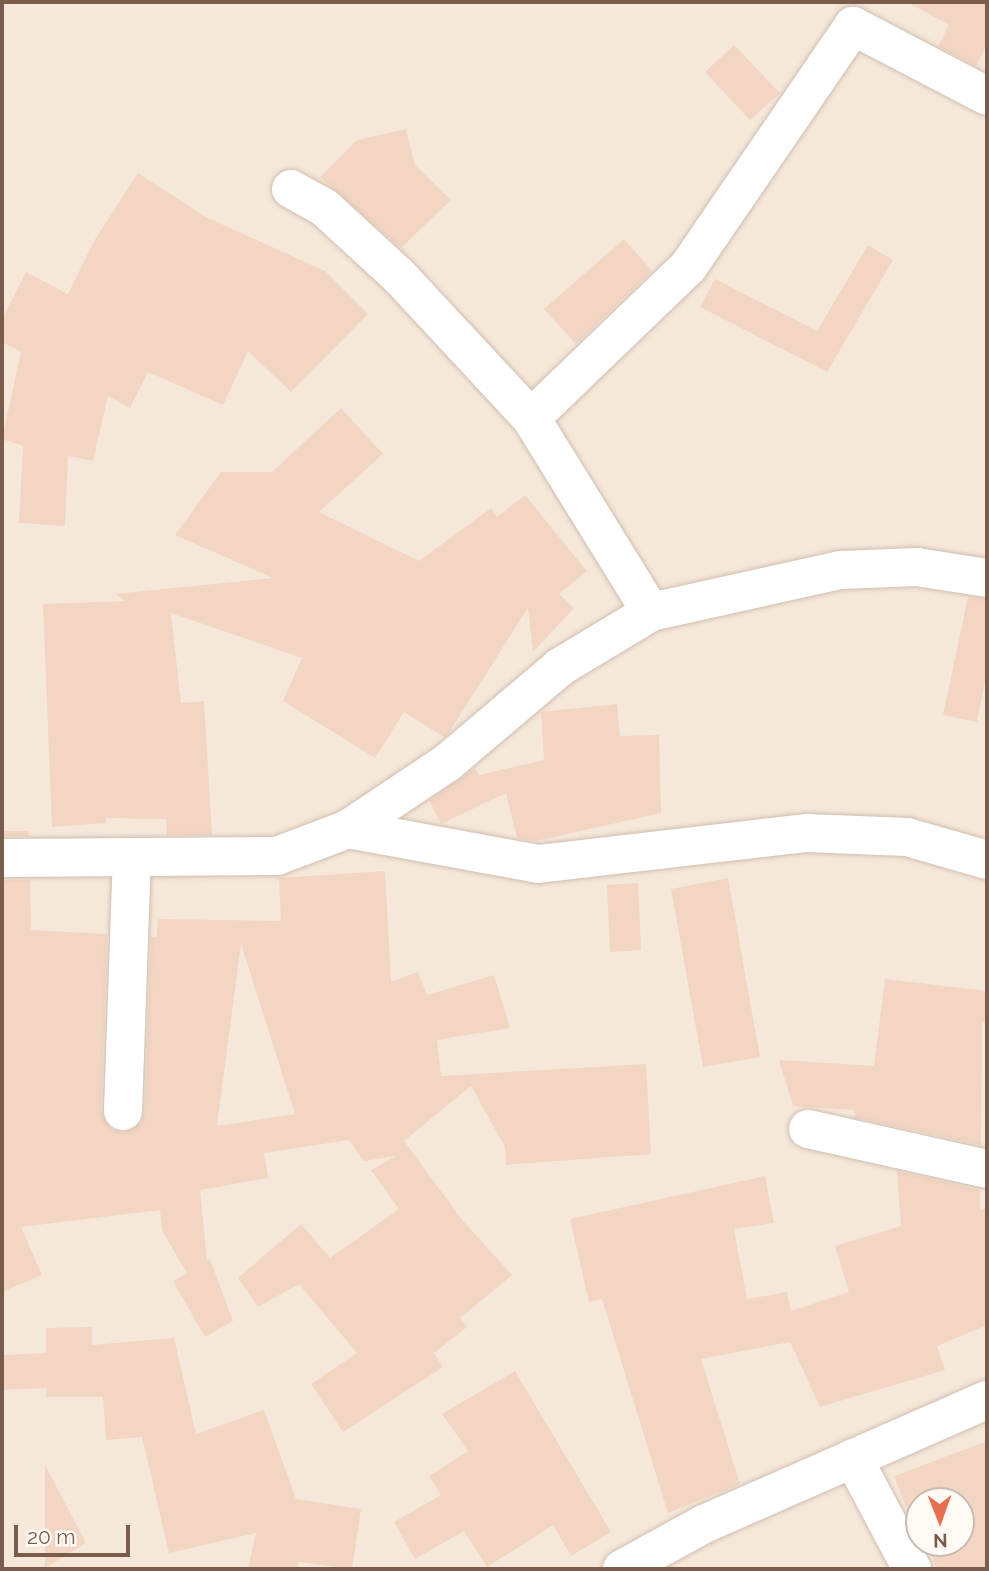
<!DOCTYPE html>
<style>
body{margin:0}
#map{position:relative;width:989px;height:1571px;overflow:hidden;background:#fdf6ec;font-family:Raleway,sans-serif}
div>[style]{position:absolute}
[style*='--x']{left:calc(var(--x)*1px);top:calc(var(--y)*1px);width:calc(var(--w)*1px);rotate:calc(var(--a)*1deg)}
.residential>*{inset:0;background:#f5e8da}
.building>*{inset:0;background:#f3d5c3}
.roads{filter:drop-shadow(0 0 2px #d1beb0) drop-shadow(0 0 2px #d1beb0)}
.minor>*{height:38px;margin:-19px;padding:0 19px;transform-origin:19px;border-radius:19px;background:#fff}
span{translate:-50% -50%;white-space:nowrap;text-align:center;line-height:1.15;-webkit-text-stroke:5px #fffaf3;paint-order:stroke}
.frame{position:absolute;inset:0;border:4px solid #7a5c4d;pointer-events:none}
.north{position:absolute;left:905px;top:1487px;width:70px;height:70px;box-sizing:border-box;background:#fffaf3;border:2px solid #cabbb1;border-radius:50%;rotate:179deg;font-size:19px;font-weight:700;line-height:28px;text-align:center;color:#7a5c4d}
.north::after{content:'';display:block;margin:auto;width:24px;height:32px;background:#e76f51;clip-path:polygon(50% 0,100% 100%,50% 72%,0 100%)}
.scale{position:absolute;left:14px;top:1525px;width:116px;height:32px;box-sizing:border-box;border:4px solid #7a5c4d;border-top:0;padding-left:9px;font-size:21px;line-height:24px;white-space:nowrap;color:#7a5c4d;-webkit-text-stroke:5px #fffaf3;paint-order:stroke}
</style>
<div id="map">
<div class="residential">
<div style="clip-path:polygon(evenodd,2px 2px,987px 2px,987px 1569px,2px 1569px,2px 2px,919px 1501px,961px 1501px,961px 1543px,919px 1543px,919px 1501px)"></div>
</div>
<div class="building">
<div style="clip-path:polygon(907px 2px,987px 2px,987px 45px,976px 66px,938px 46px,949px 25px)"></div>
<div style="clip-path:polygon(734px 45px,780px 93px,750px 120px,705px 72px)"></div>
<div style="clip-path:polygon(406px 129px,415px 165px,451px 200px,401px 248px,320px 177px,357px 140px)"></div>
<div style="clip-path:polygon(138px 173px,204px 216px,325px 271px,368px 314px,291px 392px,248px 351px,223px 405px,148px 372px,130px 408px,108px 396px,93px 461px,68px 456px,65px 526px,19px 523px,23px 446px,2px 439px,21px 352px,2px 342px,2px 319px,26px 272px,68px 294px,94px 241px)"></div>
<div style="clip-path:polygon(624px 239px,652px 271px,576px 344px,544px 309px)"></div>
<div style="clip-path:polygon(868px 245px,893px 260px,827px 372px,700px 307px,715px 279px,817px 331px)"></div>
<div style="clip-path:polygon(341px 408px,383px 454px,319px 512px,419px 561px,491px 508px,497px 517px,525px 495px,587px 571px,559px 594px,574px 608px,533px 652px,528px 608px,448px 734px,444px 737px,404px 712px,375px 758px,283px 701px,302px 658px,171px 613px,181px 703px,204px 701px,212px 835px,167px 835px,166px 819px,106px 818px,106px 823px,52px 827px,43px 604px,126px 601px,115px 594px,273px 578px,175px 535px,221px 472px,272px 472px)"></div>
<div style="clip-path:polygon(968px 597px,987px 599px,987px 671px,977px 722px,943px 715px)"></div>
<div style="clip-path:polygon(617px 704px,620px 736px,659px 735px,661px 813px,536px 841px,517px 838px,506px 793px,441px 824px,429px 801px,475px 768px,479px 775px,544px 760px,541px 712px)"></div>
<div style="clip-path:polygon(2px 831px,28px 831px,29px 836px,2px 836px)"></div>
<div style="clip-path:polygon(evenodd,385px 871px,391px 982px,418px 972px,427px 995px,494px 975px,510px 1028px,437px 1040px,441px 1076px,646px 1064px,651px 1154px,506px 1165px,505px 1147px,471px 1086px,404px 1141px,463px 1221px,512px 1275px,460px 1318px,467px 1327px,434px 1353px,443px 1367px,343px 1432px,311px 1384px,357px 1353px,299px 1284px,258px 1307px,238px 1278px,301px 1224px,330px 1258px,399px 1209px,371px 1170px,396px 1156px,364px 1161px,349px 1140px,264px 1153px,268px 1178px,200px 1190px,207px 1261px,210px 1259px,233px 1321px,205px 1337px,173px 1281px,187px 1273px,162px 1231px,160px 1210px,21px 1227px,42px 1275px,2px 1292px,2px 880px,30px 880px,31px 930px,107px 934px,101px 1110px,111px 1129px,123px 1133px,141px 1123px,145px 1112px,151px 937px,157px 937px,158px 919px,281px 921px,279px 878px,385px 871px,241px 944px,295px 1114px,217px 1126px,241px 944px)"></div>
<div style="clip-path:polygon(728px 878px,760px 1057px,703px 1067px,671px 889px)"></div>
<div style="clip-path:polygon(638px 883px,641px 950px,610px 952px,607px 885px)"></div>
<div style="clip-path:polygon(885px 979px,987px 991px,987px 1023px,982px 1022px,981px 1145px,854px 1117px,855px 1110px,793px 1106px,779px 1060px,874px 1066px)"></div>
<div style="clip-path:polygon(897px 1171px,980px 1190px,980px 1210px,987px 1208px,987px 1325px,937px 1346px,945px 1370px,820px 1407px,790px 1342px,701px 1359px,740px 1484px,668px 1513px,602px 1299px,589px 1302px,570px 1219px,765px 1176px,774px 1223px,734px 1229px,747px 1299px,787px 1292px,791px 1311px,849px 1292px,835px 1246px,901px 1226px)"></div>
<div style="clip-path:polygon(92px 1327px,92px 1345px,174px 1338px,196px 1434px,264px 1410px,296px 1499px,361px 1509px,352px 1569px,299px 1562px,297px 1569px,248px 1569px,256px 1533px,169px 1553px,142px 1437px,106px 1440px,103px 1397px,46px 1397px,46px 1388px,2px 1390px,2px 1355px,46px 1353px,46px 1328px)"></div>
<div style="clip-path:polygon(515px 1371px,611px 1532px,571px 1556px,553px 1525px,487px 1567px,464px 1531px,415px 1559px,394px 1522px,441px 1495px,429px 1476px,468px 1451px,442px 1414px)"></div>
<div style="clip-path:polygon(987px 1441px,987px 1569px,937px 1569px,928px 1543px,961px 1543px,961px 1501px,919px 1501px,919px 1523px,913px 1525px,894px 1476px)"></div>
<div style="clip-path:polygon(45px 1465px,86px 1543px,45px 1568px)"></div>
</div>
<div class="roads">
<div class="minor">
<div style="--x:291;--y:189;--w:39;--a:29"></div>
<div style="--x:325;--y:208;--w:100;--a:42.6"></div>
<div style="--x:399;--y:276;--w:194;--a:47.1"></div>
<div style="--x:531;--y:418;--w:228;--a:58.3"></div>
<div style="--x:531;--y:418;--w:218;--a:-43.9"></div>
<div style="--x:688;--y:267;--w:292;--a:-55.6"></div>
<div style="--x:853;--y:26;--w:151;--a:27.6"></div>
<div style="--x:348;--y:829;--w:193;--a:10.4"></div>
<div style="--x:538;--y:864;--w:271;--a:-6.6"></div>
<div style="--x:807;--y:833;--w:100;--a:2.3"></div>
<div style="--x:907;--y:837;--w:83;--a:16"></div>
<div style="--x:2;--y:858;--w:275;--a:-0.4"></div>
<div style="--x:277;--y:856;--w:76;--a:-20.8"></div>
<div style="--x:348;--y:829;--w:119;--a:-33.7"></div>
<div style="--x:447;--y:763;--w:148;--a:-40.3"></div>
<div style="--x:560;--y:667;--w:106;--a:-31.1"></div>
<div style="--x:651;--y:612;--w:195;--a:-12.5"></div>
<div style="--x:841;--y:570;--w:76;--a:-2.3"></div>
<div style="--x:917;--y:567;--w:71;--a:8.9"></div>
<div style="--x:123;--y:1111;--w:252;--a:-88"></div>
<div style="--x:808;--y:1129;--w:183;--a:12.6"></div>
<div style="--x:853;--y:1458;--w:126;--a:62"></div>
<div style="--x:622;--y:1569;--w:94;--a:-28.8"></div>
<div style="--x:704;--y:1524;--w:309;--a:-23.7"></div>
</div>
</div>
<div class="frame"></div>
<div class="north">N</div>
<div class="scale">20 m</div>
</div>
